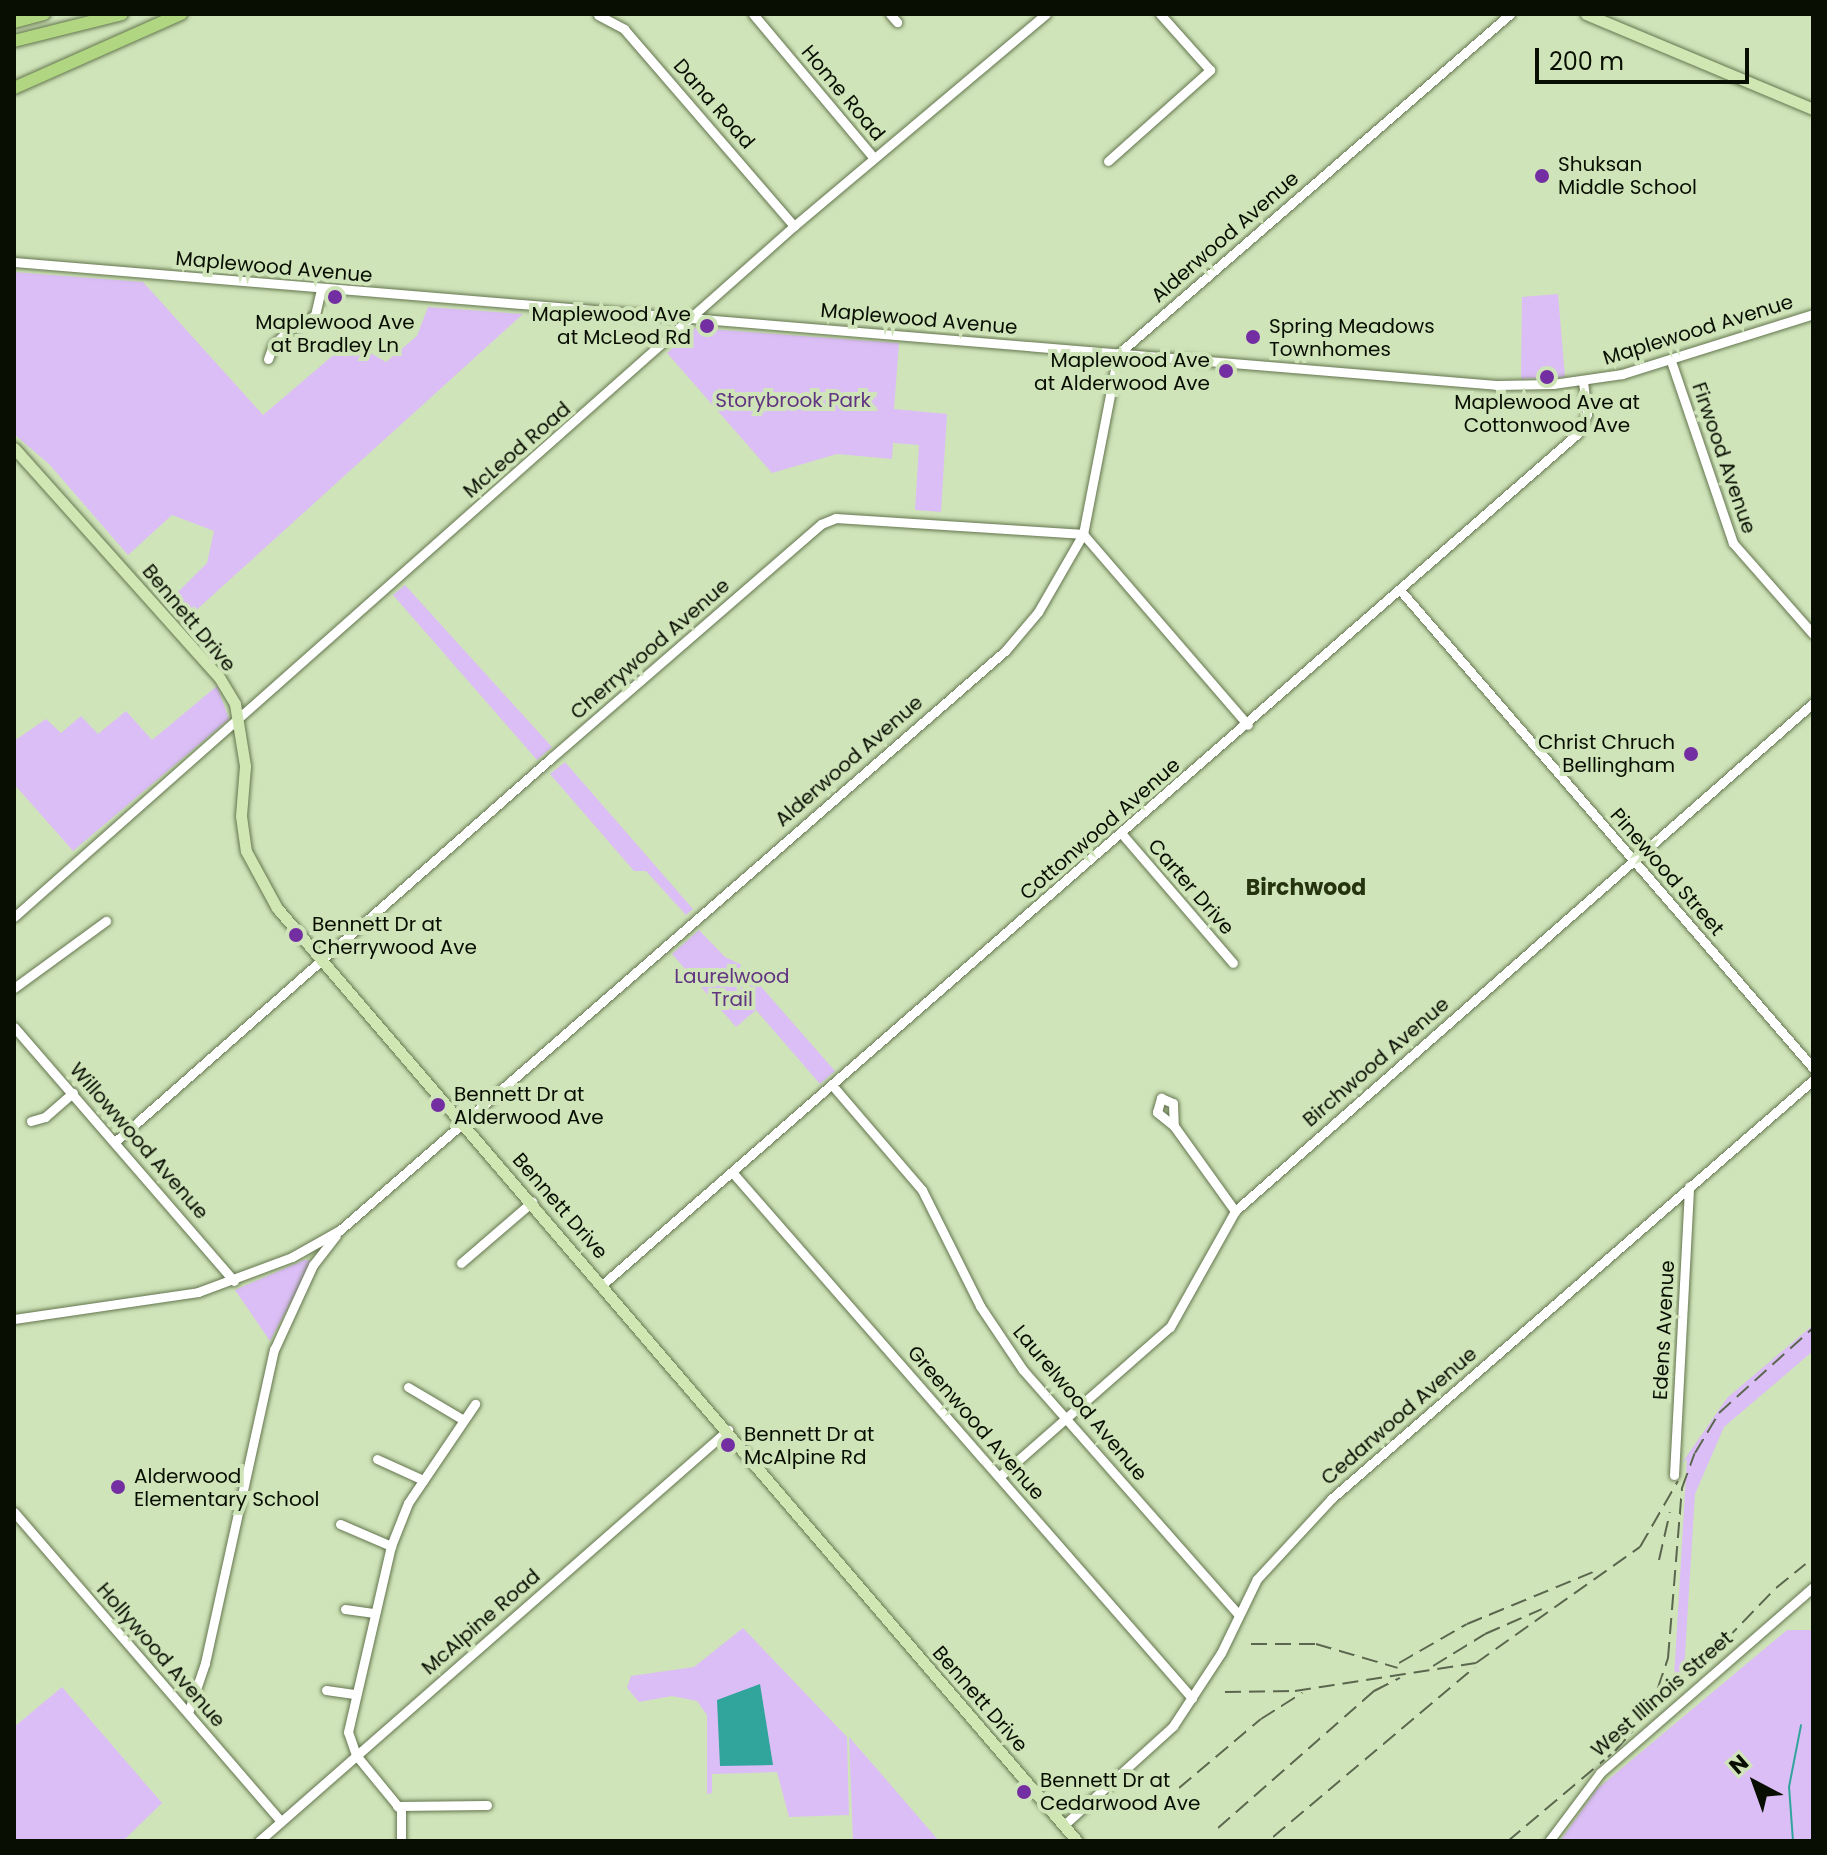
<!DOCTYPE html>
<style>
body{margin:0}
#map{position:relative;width:1827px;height:1855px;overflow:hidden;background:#d0e4b9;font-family:Poppins,sans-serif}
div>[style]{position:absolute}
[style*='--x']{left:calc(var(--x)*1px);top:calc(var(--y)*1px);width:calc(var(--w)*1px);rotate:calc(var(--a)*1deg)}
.green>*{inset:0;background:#dbbef6}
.water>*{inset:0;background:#31a49b}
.stream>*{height:2px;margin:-1px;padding:0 1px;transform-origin:1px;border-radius:1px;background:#31a49b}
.roads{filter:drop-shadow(0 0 2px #64764f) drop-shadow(0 0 2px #64764f)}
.minor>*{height:9px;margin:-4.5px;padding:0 4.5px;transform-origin:4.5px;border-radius:4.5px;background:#fff}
.major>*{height:11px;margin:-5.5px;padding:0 5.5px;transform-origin:5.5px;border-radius:5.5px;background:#d0e6b3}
.highway>*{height:12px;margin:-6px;padding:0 6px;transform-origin:6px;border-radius:6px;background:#b1d681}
.rail>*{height:2px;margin-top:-1px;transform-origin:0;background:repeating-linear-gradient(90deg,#5a664d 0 16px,transparent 0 24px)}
.dots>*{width:22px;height:22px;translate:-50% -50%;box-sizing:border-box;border:4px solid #d0e4b9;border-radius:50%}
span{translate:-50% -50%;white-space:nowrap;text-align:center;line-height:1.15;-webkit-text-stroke:8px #d0e4b9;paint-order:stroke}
.street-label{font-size:20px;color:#080e02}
.poi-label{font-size:20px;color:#080e02}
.left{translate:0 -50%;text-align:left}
.right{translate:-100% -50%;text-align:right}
.park-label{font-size:20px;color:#613482}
.neighbourhood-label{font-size:22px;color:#25340f;font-weight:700}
.frame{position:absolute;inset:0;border:16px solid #080e02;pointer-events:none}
.north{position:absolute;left:1715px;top:1743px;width:80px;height:80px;-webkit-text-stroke:6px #d0e4b9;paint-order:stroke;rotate:319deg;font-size:22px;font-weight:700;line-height:32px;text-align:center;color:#080e02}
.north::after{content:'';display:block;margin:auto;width:28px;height:36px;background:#080e02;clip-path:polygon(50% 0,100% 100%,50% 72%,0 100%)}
.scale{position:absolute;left:1535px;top:48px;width:214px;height:36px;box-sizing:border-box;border:4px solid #080e02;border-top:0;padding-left:10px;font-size:24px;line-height:28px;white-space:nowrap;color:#080e02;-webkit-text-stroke:6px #d0e4b9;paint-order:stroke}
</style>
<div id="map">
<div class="green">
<div style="clip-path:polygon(14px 272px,143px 282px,263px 415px,350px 341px,386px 362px,417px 336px,428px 307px,523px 314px,182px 623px,167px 603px,207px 563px,214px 531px,172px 515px,128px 555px,49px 464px,14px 434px)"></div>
<div style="clip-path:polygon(1558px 294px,1565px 377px,1521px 379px,1522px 297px)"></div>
<div style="clip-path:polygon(695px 328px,899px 343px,894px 409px,947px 414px,941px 512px,915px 510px,919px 445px,893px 443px,892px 459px,837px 454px,772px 473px,667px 353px)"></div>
<div style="clip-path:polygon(405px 585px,552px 747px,537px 760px,393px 595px)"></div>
<div style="clip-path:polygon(217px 686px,229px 719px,73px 851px,14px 784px,14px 741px,46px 719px,61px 733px,81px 716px,98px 734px,126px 711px,152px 740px)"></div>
<div style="clip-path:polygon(565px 762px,693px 909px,686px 915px,646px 871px,634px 871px,550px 774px)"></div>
<div style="clip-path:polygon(699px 930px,725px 957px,742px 965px,835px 1071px,820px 1084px,756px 1010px,736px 1027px,672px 954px)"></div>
<div style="clip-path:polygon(304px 1260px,310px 1260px,309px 1268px,270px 1341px,235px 1290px)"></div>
<div style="clip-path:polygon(1813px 1325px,1813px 1351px,1724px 1427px,1695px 1494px,1683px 1687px,1673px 1695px,1687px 1459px,1682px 1463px,1727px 1398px)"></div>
<div style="clip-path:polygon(743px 1628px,847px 1737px,849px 1815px,789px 1817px,777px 1772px,712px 1774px,712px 1793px,707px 1794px,707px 1715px,697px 1701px,672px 1696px,639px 1702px,627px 1688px,631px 1676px,694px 1667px)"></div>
<div style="clip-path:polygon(1787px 1630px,1813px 1630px,1813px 1841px,1560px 1841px,1597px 1789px)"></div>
<div style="clip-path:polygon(62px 1687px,162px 1803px,123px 1841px,14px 1841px,14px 1727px)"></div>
<div style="clip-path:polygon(849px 1737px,877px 1769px,939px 1841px,853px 1841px)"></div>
</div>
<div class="water">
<div style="clip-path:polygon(760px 1684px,773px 1765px,720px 1766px,717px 1700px)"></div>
</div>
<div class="stream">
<div style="--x:1793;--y:1841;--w:54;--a:-94.2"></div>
<div style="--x:1789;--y:1787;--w:63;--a:-79"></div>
</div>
<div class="roads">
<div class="minor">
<div style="--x:753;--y:14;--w:188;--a:50"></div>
<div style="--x:890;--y:14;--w:11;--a:49"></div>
<div style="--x:598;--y:15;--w:30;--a:28"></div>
<div style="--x:624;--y:29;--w:260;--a:49.2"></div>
<div style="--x:1108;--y:161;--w:137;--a:-41.7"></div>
<div style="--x:1210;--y:70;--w:75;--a:-131.8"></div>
<div style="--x:14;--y:262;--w:1487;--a:4.74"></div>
<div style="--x:1496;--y:385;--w:57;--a:-1"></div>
<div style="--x:1553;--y:384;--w:70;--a:-8.2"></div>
<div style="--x:1622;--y:374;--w:200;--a:-17.4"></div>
<div style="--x:268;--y:359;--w:15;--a:-70"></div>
<div style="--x:273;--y:345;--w:23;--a:-43"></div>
<div style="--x:290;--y:329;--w:29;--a:-29"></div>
<div style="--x:315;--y:315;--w:26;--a:-77"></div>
<div style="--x:1671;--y:361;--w:192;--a:71.2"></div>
<div style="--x:1733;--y:543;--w:121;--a:48.7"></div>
<div style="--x:1400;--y:590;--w:632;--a:49.17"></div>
<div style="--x:1122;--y:834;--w:170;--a:49.3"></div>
<div style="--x:14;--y:917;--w:1042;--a:-41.54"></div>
<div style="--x:794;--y:226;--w:329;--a:-40.1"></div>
<div style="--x:14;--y:988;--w:114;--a:-36.1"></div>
<div style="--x:14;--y:1027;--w:336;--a:49.1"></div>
<div style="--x:832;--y:1085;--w:138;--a:49.4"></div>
<div style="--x:922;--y:1190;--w:130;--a:63.4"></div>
<div style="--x:980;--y:1306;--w:77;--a:56.1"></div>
<div style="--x:1023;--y:1370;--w:325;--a:48.6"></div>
<div style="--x:31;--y:1121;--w:15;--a:-16"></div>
<div style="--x:45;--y:1117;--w:37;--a:-41"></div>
<div style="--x:1174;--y:1126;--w:22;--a:-141"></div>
<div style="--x:1157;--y:1112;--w:15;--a:-74"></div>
<div style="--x:1161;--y:1098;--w:13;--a:23"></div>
<div style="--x:1173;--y:1103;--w:23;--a:88"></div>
<div style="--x:1174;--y:1126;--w:105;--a:54.3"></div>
<div style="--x:116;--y:1141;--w:580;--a:-41.36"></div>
<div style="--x:551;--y:758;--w:357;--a:-40.9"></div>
<div style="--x:821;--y:524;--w:16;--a:-22"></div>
<div style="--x:836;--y:518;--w:248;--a:3.7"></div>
<div style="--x:1083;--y:534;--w:252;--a:49.2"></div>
<div style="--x:732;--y:1172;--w:699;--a:48.83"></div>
<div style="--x:461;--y:1263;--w:94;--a:-40.7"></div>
<div style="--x:603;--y:1284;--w:1293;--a:-41.11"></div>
<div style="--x:1577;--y:434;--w:22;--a:-63"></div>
<div style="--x:1587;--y:414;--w:33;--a:-97"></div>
<div style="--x:14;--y:1319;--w:186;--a:-8.3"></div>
<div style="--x:198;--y:1292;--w:100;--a:-20.4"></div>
<div style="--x:292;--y:1257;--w:55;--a:-29.4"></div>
<div style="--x:340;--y:1230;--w:882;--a:-41.05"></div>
<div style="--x:1005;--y:651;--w:51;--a:-49.8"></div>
<div style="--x:1038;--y:612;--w:90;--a:-60"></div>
<div style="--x:1083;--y:534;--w:183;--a:-79"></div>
<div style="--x:1118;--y:354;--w:519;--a:-40.94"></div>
<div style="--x:408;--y:1387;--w:63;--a:30.7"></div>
<div style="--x:377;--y:1459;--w:51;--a:24.5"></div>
<div style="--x:1674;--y:1475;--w:289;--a:-87"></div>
<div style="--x:999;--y:1477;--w:227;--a:-41.3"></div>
<div style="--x:1170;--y:1327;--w:133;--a:-60.7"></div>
<div style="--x:1235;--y:1211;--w:770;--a:-41.31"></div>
<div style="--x:14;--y:1512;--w:408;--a:49.2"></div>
<div style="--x:340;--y:1524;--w:56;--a:23.3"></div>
<div style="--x:345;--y:1609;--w:28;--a:8"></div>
<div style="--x:326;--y:1690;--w:30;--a:8"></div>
<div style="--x:188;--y:1713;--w:53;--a:-71.2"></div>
<div style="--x:205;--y:1663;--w:321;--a:-77.6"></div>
<div style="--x:274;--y:1350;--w:94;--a:-65.4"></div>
<div style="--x:313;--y:1265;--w:37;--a:-52"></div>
<div style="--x:397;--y:1806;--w:90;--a:-0.6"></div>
<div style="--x:1064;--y:1825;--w:147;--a:-42.2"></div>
<div style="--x:1173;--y:1726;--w:87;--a:-56.7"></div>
<div style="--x:1221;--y:1653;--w:82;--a:-64.1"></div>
<div style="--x:1257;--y:1579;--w:109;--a:-47.2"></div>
<div style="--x:1331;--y:1499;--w:639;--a:-41"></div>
<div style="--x:259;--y:1841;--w:624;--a:-41.23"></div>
<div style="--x:401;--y:1841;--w:31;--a:-90"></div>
<div style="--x:401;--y:1810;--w:71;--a:-129.3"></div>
<div style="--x:356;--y:1755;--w:24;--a:-109"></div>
<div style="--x:348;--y:1732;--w:191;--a:-77"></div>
<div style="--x:391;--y:1546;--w:46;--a:-68.4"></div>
<div style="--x:408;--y:1503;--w:120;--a:-55.9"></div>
<div style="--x:1549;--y:1841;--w:85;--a:-53.1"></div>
<div style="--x:1600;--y:1773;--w:283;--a:-41.1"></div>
</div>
<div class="major">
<div style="--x:1586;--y:14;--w:246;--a:22.7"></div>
<div style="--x:14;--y:448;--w:307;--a:48.2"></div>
<div style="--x:219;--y:677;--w:31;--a:59"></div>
<div style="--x:235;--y:704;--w:63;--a:80.8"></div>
<div style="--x:245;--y:766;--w:50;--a:94.6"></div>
<div style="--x:241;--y:816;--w:35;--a:82"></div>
<div style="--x:246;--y:851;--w:65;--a:61.5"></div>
<div style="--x:277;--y:908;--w:1229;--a:49.39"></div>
</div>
<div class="highway">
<div style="--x:14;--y:22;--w:31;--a:-15"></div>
<div style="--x:14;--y:41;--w:111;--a:-14"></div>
<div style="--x:14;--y:88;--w:183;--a:-23.9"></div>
</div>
</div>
<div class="rail">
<div style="--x:1659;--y:1560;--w:49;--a:-77.1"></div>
<div style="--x:1251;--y:1644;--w:65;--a:0"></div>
<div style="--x:1316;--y:1644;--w:85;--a:16.3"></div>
<div style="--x:1399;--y:1663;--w:78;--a:-29.8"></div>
<div style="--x:1467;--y:1624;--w:136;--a:-22.4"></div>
<div style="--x:1433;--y:1666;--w:61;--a:-31.6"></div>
<div style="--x:1485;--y:1634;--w:62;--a:-23.7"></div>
<div style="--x:1225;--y:1692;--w:70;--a:-0.8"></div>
<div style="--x:1295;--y:1691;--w:183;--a:-8.8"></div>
<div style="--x:1476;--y:1663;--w:201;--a:-35.3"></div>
<div style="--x:1640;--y:1547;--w:76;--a:-60.1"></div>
<div style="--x:1659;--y:1709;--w:168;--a:-46"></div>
<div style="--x:1776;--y:1588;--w:38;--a:-39"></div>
<div style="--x:1179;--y:1788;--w:107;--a:-40.1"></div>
<div style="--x:1261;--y:1719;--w:49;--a:-32.4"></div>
<div style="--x:1218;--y:1828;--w:208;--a:-41.3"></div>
<div style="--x:1374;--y:1691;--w:29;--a:-27"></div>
<div style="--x:1273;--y:1837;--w:264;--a:-40.1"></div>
<div style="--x:1508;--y:1841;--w:140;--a:-40.1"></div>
<div style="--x:1615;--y:1751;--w:53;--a:-48.8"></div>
<div style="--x:1650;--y:1711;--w:56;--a:-71.2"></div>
<div style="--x:1668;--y:1658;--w:171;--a:-85.3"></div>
<div style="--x:1682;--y:1488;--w:37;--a:-70"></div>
<div style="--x:1695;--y:1453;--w:47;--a:-59"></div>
<div style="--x:1719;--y:1413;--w:127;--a:-42.1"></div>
</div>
<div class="dots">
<div style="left:1542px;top:176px;background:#732ea2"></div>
<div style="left:335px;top:297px;background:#732ea2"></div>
<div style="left:707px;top:326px;background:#732ea2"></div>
<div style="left:1253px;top:337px;background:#732ea2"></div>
<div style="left:1226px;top:371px;background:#732ea2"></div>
<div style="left:1547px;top:377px;background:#732ea2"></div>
<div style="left:1691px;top:754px;background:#732ea2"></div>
<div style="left:296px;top:935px;background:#732ea2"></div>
<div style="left:438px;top:1105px;background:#732ea2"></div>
<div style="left:728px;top:1445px;background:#732ea2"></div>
<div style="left:118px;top:1487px;background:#732ea2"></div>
<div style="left:1024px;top:1792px;background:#732ea2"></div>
</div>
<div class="street-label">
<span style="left:843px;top:93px;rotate:50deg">Home Road</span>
<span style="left:714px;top:104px;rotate:49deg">Dana Road</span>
<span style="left:1225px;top:237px;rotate:-41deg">Alderwood Avenue</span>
<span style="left:274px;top:267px;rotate:5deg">Maplewood Avenue</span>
<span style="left:919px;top:319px;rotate:5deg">Maplewood Avenue</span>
<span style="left:1698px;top:330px;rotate:-17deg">Maplewood Avenue</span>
<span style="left:517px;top:450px;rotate:-41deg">McLeod Road</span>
<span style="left:1724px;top:458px;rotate:71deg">Firwood Avenue</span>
<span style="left:189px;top:618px;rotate:50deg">Bennett Drive</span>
<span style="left:650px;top:649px;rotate:-41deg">Cherrywood Avenue</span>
<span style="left:849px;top:761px;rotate:-41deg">Alderwood Avenue</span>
<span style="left:1100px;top:829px;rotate:-41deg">Cottonwood Avenue</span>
<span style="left:1667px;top:872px;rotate:49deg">Pinewood Street</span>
<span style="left:1191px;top:887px;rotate:49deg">Carter Drive</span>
<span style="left:1376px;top:1062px;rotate:-41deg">Birchwood Avenue</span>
<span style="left:139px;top:1141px;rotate:49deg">Willowwood Avenue</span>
<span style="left:560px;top:1206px;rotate:49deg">Bennett Drive</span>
<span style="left:1664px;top:1330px;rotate:-87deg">Edens Avenue</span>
<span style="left:1080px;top:1403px;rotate:50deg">Laurelwood Avenue</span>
<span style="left:1399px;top:1416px;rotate:-41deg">Cedarwood Avenue</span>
<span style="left:976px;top:1423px;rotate:49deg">Greenwood Avenue</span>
<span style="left:481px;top:1622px;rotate:-41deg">McAlpine Road</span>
<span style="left:161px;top:1655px;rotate:49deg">Hollywood Avenue</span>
<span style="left:1662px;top:1694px;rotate:-41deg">West Illinois Street</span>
<span style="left:980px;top:1699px;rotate:49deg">Bennett Drive</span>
</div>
<div class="poi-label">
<span class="left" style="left:1558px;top:176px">Shuksan<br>Middle School</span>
<span class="right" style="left:691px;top:326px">Maplewood Ave<br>at McLeod Rd</span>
<span style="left:335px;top:334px">Maplewood Ave<br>at Bradley Ln</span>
<span class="left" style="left:1269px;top:338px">Spring Meadows<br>Townhomes</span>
<span class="right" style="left:1210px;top:372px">Maplewood Ave<br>at Alderwood Ave</span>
<span style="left:1547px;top:414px">Maplewood Ave at<br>Cottonwood Ave</span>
<span class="right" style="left:1675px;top:754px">Christ Chruch<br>Bellingham</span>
<span class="left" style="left:312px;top:936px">Bennett Dr at<br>Cherrywood Ave</span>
<span class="left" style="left:454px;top:1106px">Bennett Dr at<br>Alderwood Ave</span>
<span class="left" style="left:744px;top:1446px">Bennett Dr at<br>McAlpine Rd</span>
<span class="left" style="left:134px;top:1488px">Alderwood<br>Elementary School</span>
<span class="left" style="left:1040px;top:1792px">Bennett Dr at<br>Cedarwood Ave</span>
</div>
<div class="park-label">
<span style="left:793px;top:400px">Storybrook Park</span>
<span style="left:732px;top:988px">Laurelwood<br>Trail</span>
</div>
<div class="neighbourhood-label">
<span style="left:1306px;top:888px">Birchwood</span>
</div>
<div class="frame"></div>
<div class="north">N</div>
<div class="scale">200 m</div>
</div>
